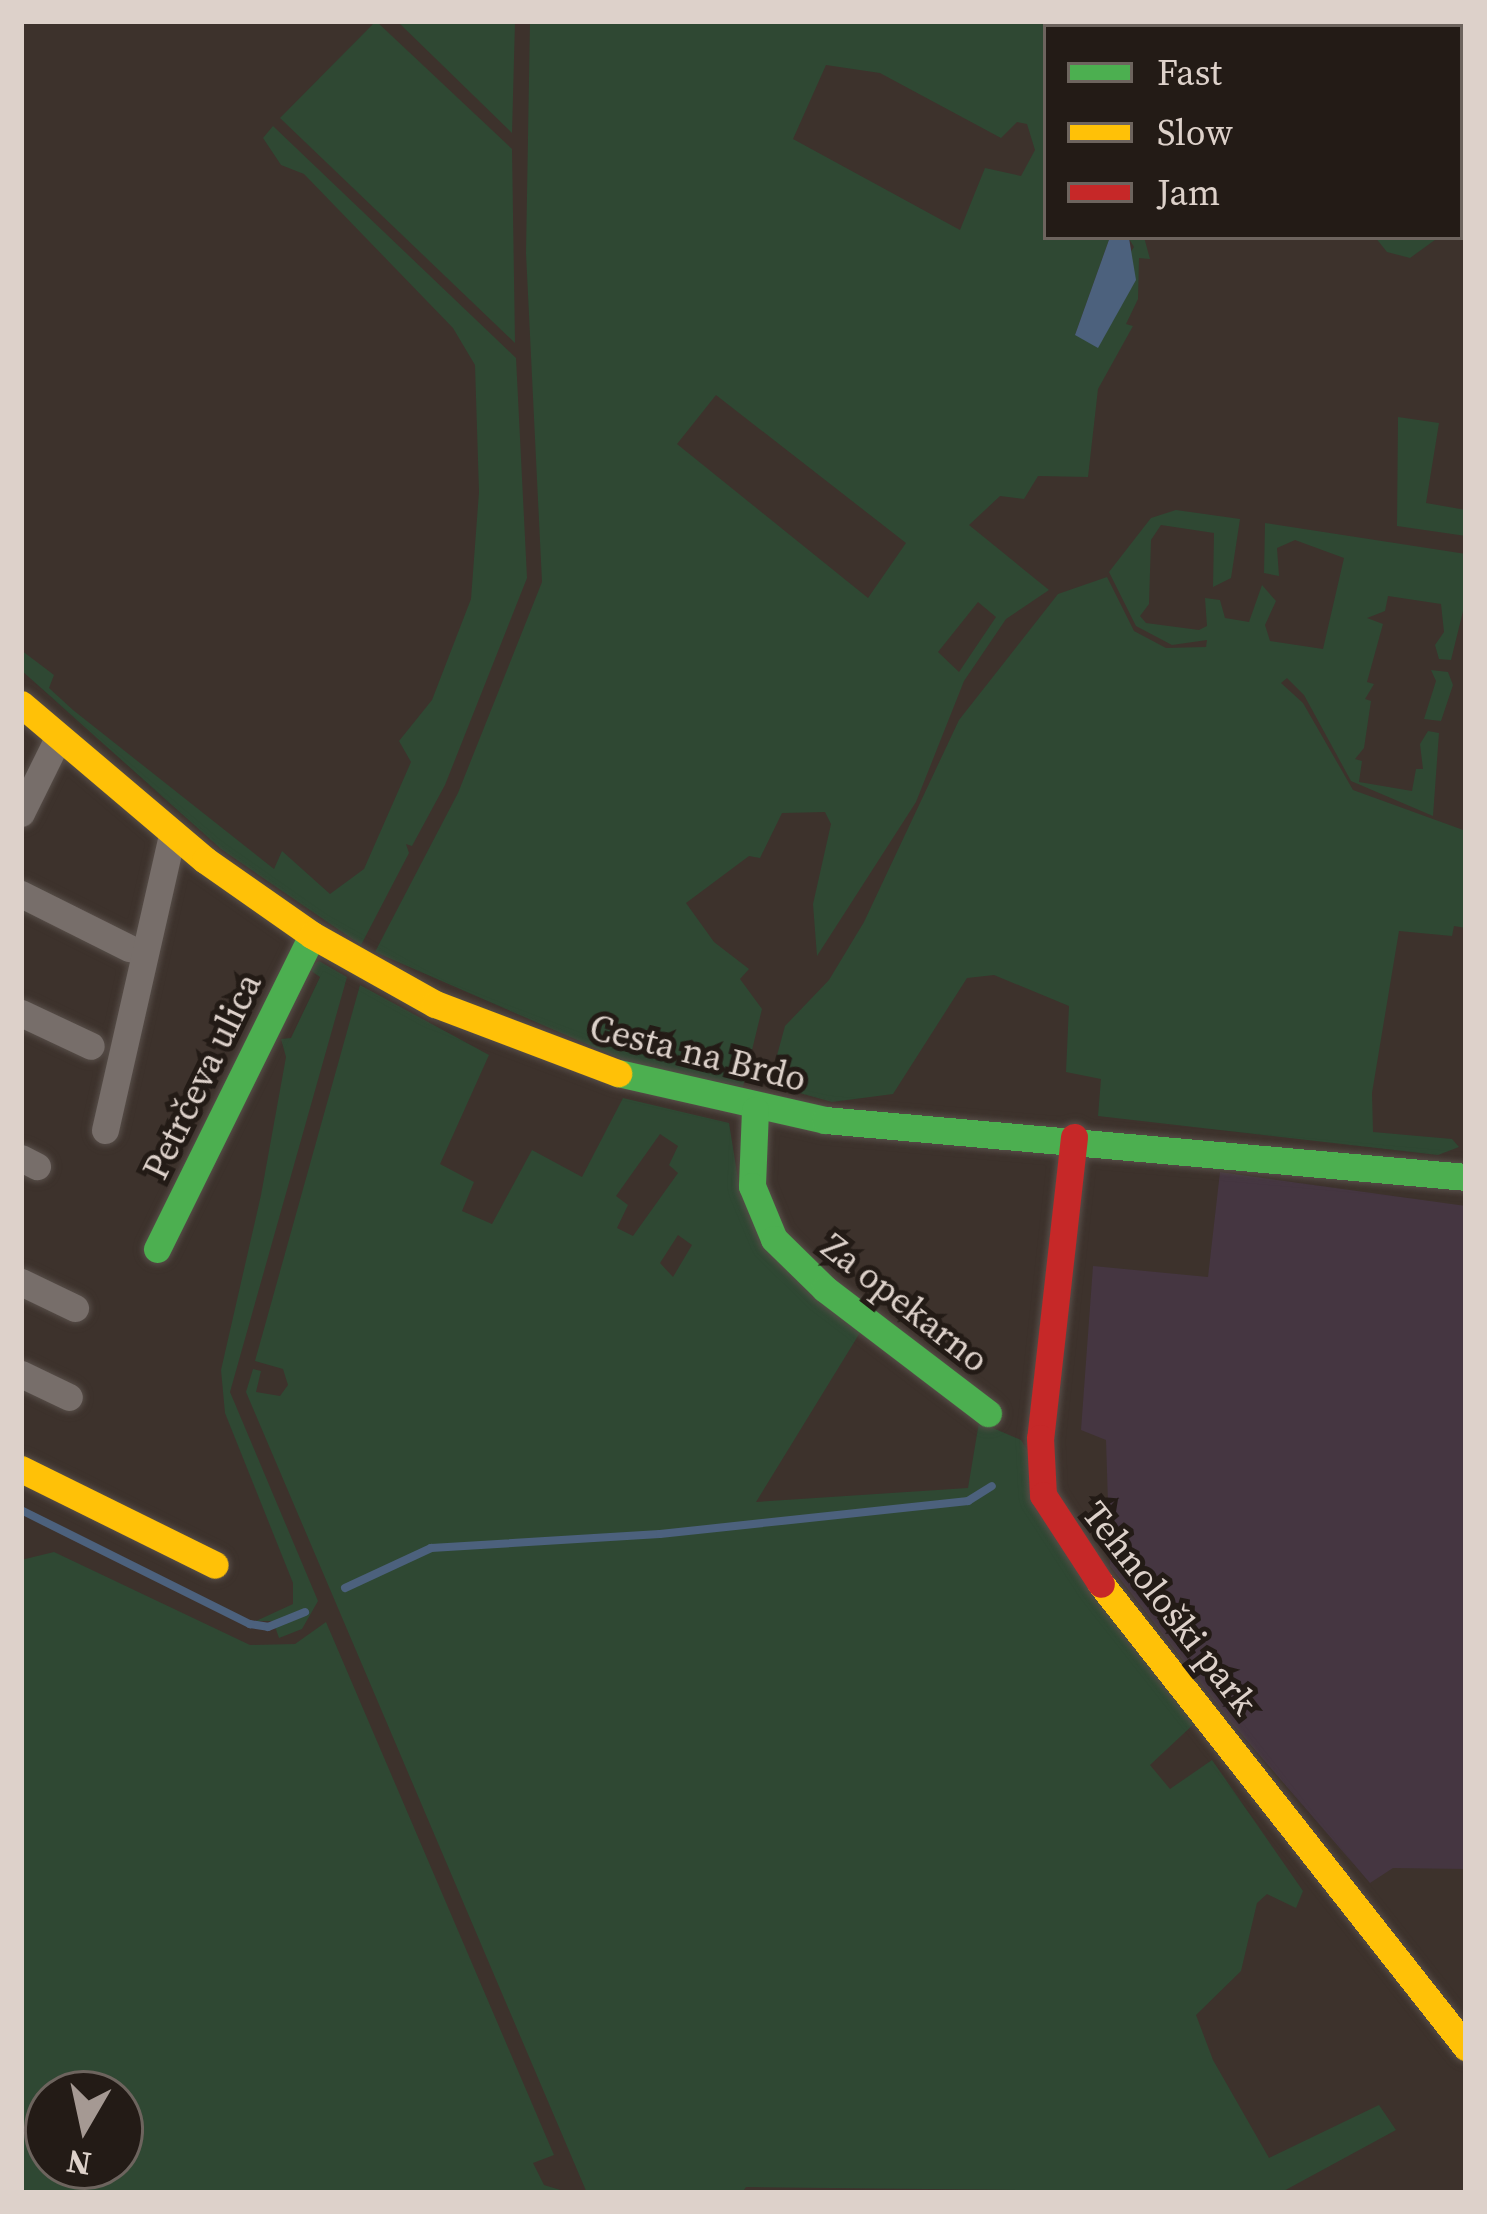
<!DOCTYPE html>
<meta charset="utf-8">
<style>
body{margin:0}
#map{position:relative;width:1487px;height:2214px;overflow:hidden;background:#3d322c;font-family:"Source Serif 4",serif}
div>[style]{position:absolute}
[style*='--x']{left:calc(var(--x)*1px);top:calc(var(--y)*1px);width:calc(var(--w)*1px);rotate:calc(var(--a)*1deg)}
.commercial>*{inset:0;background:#453641}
.green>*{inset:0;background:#2f4833}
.water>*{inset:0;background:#4c617d}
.stream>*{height:8px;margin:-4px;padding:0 4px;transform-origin:4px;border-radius:4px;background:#4c617d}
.roads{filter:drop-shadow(0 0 3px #574e49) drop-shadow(0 0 3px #574e49)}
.street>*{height:27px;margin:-13.5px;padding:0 13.5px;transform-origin:13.5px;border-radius:13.5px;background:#776e6a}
.fast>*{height:27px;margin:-13.5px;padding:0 13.5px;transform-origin:13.5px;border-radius:13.5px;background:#4caf50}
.slow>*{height:27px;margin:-13.5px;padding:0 13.5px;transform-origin:13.5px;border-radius:13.5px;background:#ffc107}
.jam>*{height:27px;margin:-13.5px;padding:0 13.5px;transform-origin:13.5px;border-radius:13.5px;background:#c62828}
span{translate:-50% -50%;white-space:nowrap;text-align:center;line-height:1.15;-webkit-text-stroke:10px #231b16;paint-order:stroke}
.street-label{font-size:36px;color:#ddd1ca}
.frame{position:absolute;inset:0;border:24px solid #ddd1ca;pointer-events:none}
.legend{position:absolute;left:1043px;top:24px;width:420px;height:216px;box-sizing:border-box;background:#231b16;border:3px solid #6d645e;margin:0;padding:15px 21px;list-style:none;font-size:36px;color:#ddd1ca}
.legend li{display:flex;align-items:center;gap:24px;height:60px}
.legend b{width:60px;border:3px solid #6d645e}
.north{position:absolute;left:24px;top:2070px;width:120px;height:120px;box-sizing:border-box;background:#231b16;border:3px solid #6d645e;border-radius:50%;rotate:189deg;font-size:33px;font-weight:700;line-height:48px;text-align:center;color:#ddd1ca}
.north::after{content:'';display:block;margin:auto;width:42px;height:54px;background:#a59993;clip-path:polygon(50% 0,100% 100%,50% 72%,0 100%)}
</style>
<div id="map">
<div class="commercial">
<div style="clip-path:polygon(1220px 1172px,1466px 1206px,1466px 1869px,1393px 1868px,1370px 1883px,1230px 1721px,1110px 1566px,1106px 1440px,1081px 1430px,1093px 1266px,1208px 1277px)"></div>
</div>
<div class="green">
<div style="clip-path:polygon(376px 21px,512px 149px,515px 343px,280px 118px)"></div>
<div style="clip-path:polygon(397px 21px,515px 21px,512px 133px)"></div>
<div style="clip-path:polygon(evenodd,530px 21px,1255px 21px,1046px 27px,1046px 237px,1110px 237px,1075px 335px,1134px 247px,1128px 237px,1144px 237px,1150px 259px,1139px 258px,1138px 299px,1126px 324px,1133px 326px,1098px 389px,1088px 477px,1038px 476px,1024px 499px,1000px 496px,969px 525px,1049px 590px,1006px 619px,964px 681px,916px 802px,817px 956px,813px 904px,831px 824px,825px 812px,782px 813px,760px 858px,749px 856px,686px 903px,714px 942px,749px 969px,740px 979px,762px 1009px,743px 1087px,630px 1063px,375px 952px,458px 793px,542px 582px,526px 253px,530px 21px,826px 65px,880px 73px,1001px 138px,1017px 122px,1027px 124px,1035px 150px,1021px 176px,985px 168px,960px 230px,793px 139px,826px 65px,530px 21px,716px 395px,906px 543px,868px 598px,677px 444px,716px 395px,530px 21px,978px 602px,996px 617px,959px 672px,938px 652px,978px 602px)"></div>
<div style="clip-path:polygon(273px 126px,516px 358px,527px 578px,445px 785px,412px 846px,406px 844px,409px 853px,361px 945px,221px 849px,21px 670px,21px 650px,54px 675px,49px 688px,73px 710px,274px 869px,282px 851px,330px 894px,364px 869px,411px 762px,399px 741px,432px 700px,471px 599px,479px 492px,475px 365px,453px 328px,304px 174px,281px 165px,263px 138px)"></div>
<div style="clip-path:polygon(1375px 237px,1439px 237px,1410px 258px,1387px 252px)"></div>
<div style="clip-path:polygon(1398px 417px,1439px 423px,1426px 503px,1466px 510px,1466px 536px,1397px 526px)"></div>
<div style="clip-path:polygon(1176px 510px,1240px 519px,1231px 578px,1213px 587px,1214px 533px,1161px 525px,1151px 540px,1149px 604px,1140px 616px,1146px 623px,1199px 630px,1207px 626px,1205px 598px,1220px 600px,1225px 618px,1249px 622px,1262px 585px,1276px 601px,1265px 625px,1270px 641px,1323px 649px,1344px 558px,1295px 540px,1277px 548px,1279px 576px,1264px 573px,1265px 523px,1466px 554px,1466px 599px,1451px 660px,1439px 659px,1435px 645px,1444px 632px,1441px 604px,1388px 596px,1385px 611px,1367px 618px,1383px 624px,1367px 682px,1374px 684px,1365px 699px,1371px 701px,1364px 748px,1355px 759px,1362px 761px,1359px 782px,1412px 791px,1416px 769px,1423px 769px,1420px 744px,1428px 731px,1439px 733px,1433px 816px,1351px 781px,1304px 695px,1287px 678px,1281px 683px,1303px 703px,1353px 790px,1466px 831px,1466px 928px,1454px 926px,1452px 936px,1399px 931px,1372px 1093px,1373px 1132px,1452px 1139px,1459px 1147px,1438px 1155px,1098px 1116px,1101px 1079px,1066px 1072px,1069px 1006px,994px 975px,967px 978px,893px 1094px,832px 1102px,778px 1087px,773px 1070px,785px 1026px,829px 980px,864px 922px,959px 720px,1058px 594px,1107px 577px,1134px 631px,1166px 648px,1206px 647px,1207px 640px,1172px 645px,1136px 626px,1109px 572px,1151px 518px)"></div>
<div style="clip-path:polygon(1431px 670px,1448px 672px,1453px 685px,1441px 721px,1424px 719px,1436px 681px)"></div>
<div style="clip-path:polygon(319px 961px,347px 977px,230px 1392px,318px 1601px,302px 1629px,279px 1638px,273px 1621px,256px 1621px,293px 1604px,293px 1583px,225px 1413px,221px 1370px,261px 1195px,286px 1057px,281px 1039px,291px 1038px,320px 977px,307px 968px)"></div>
<div style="clip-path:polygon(evenodd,360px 985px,489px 1055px,440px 1164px,474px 1182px,462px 1211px,492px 1224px,532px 1150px,582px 1177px,623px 1098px,729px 1123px,739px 1185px,861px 1331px,756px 1502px,968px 1488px,979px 1422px,1021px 1440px,1196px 1722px,1150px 1765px,1170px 1789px,1212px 1760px,1303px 1891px,1296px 1908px,1267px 1894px,1257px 1903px,1241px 1971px,1196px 2015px,1213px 2060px,1269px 2158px,1379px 2105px,1396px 2130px,1280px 2193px,746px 2187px,742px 2193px,587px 2193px,246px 1392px,253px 1369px,261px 1371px,256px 1392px,280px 1396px,288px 1385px,283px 1369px,255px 1361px,360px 985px,660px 1134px,678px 1146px,669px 1165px,678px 1173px,633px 1236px,617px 1228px,628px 1205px,616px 1196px,660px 1134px,360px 985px,678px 1235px,692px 1245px,673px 1277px,660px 1263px,678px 1235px)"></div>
<div style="clip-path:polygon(evenodd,54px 1552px,250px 1645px,295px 1644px,326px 1622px,554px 2155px,533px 2163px,544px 2185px,570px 2193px,21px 2193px,21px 1560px,54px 1552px,120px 2094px,120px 2166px,48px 2166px,48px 2094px,120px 2094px)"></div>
</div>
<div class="water">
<div style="clip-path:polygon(1110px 237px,1129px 238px,1136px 280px,1098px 348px,1075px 335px)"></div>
</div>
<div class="stream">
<div style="--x:21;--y:1510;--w:256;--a:26.5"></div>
<div style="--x:250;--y:1624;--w:18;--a:9"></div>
<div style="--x:268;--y:1627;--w:40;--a:-22"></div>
<div style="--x:345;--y:1588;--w:95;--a:-24.9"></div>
<div style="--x:431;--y:1548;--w:229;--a:-3.5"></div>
<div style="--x:660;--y:1534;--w:310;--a:-6.1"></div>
<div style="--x:968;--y:1501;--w:28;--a:-32"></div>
</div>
<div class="roads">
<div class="street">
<div style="--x:21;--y:813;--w:84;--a:-63.7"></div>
<div style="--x:21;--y:894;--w:121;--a:26.6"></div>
<div style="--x:21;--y:1013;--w:77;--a:25.2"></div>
<div style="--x:105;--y:1130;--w:303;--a:-77.2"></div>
<div style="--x:21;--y:1158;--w:18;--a:27"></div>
<div style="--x:21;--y:1282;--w:60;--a:25.7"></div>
<div style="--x:21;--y:1374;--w:53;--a:25.6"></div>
</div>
<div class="fast">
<div style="--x:618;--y:1073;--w:212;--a:12.8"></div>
<div style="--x:825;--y:1120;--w:644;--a:5.08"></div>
<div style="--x:755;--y:1110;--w:76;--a:92.3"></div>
<div style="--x:752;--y:1186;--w:57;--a:67.5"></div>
<div style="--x:774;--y:1239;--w:71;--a:44.4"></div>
<div style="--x:825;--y:1289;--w:205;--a:37.3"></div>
<div style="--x:157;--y:1249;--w:350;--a:-63.7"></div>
</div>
<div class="slow">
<div style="--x:21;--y:704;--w:241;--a:40.3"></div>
<div style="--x:205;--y:860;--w:131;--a:35"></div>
<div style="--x:312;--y:935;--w:141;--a:29.3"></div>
<div style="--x:435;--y:1004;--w:196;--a:20.7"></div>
<div style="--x:21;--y:1469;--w:216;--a:26.3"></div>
<div style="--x:1101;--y:1584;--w:590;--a:51.75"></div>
</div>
<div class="jam">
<div style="--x:1074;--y:1137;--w:303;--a:96.4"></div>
<div style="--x:1040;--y:1438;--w:57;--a:87"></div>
<div style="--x:1043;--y:1495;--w:106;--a:56.9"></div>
</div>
</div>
<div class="street-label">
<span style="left:698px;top:1053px;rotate:14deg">Cesta na Brdo</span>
<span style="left:202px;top:1076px;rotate:-64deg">Petrčeva ulica</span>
<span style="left:905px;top:1303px;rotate:38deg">Za opekarno</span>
<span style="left:1170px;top:1608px;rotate:52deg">Tehnološki park</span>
</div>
<div class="frame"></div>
<ul class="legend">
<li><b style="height:15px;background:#4caf50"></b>Fast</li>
<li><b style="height:15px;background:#ffc107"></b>Slow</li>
<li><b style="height:15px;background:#c62828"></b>Jam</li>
</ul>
<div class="north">N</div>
</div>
